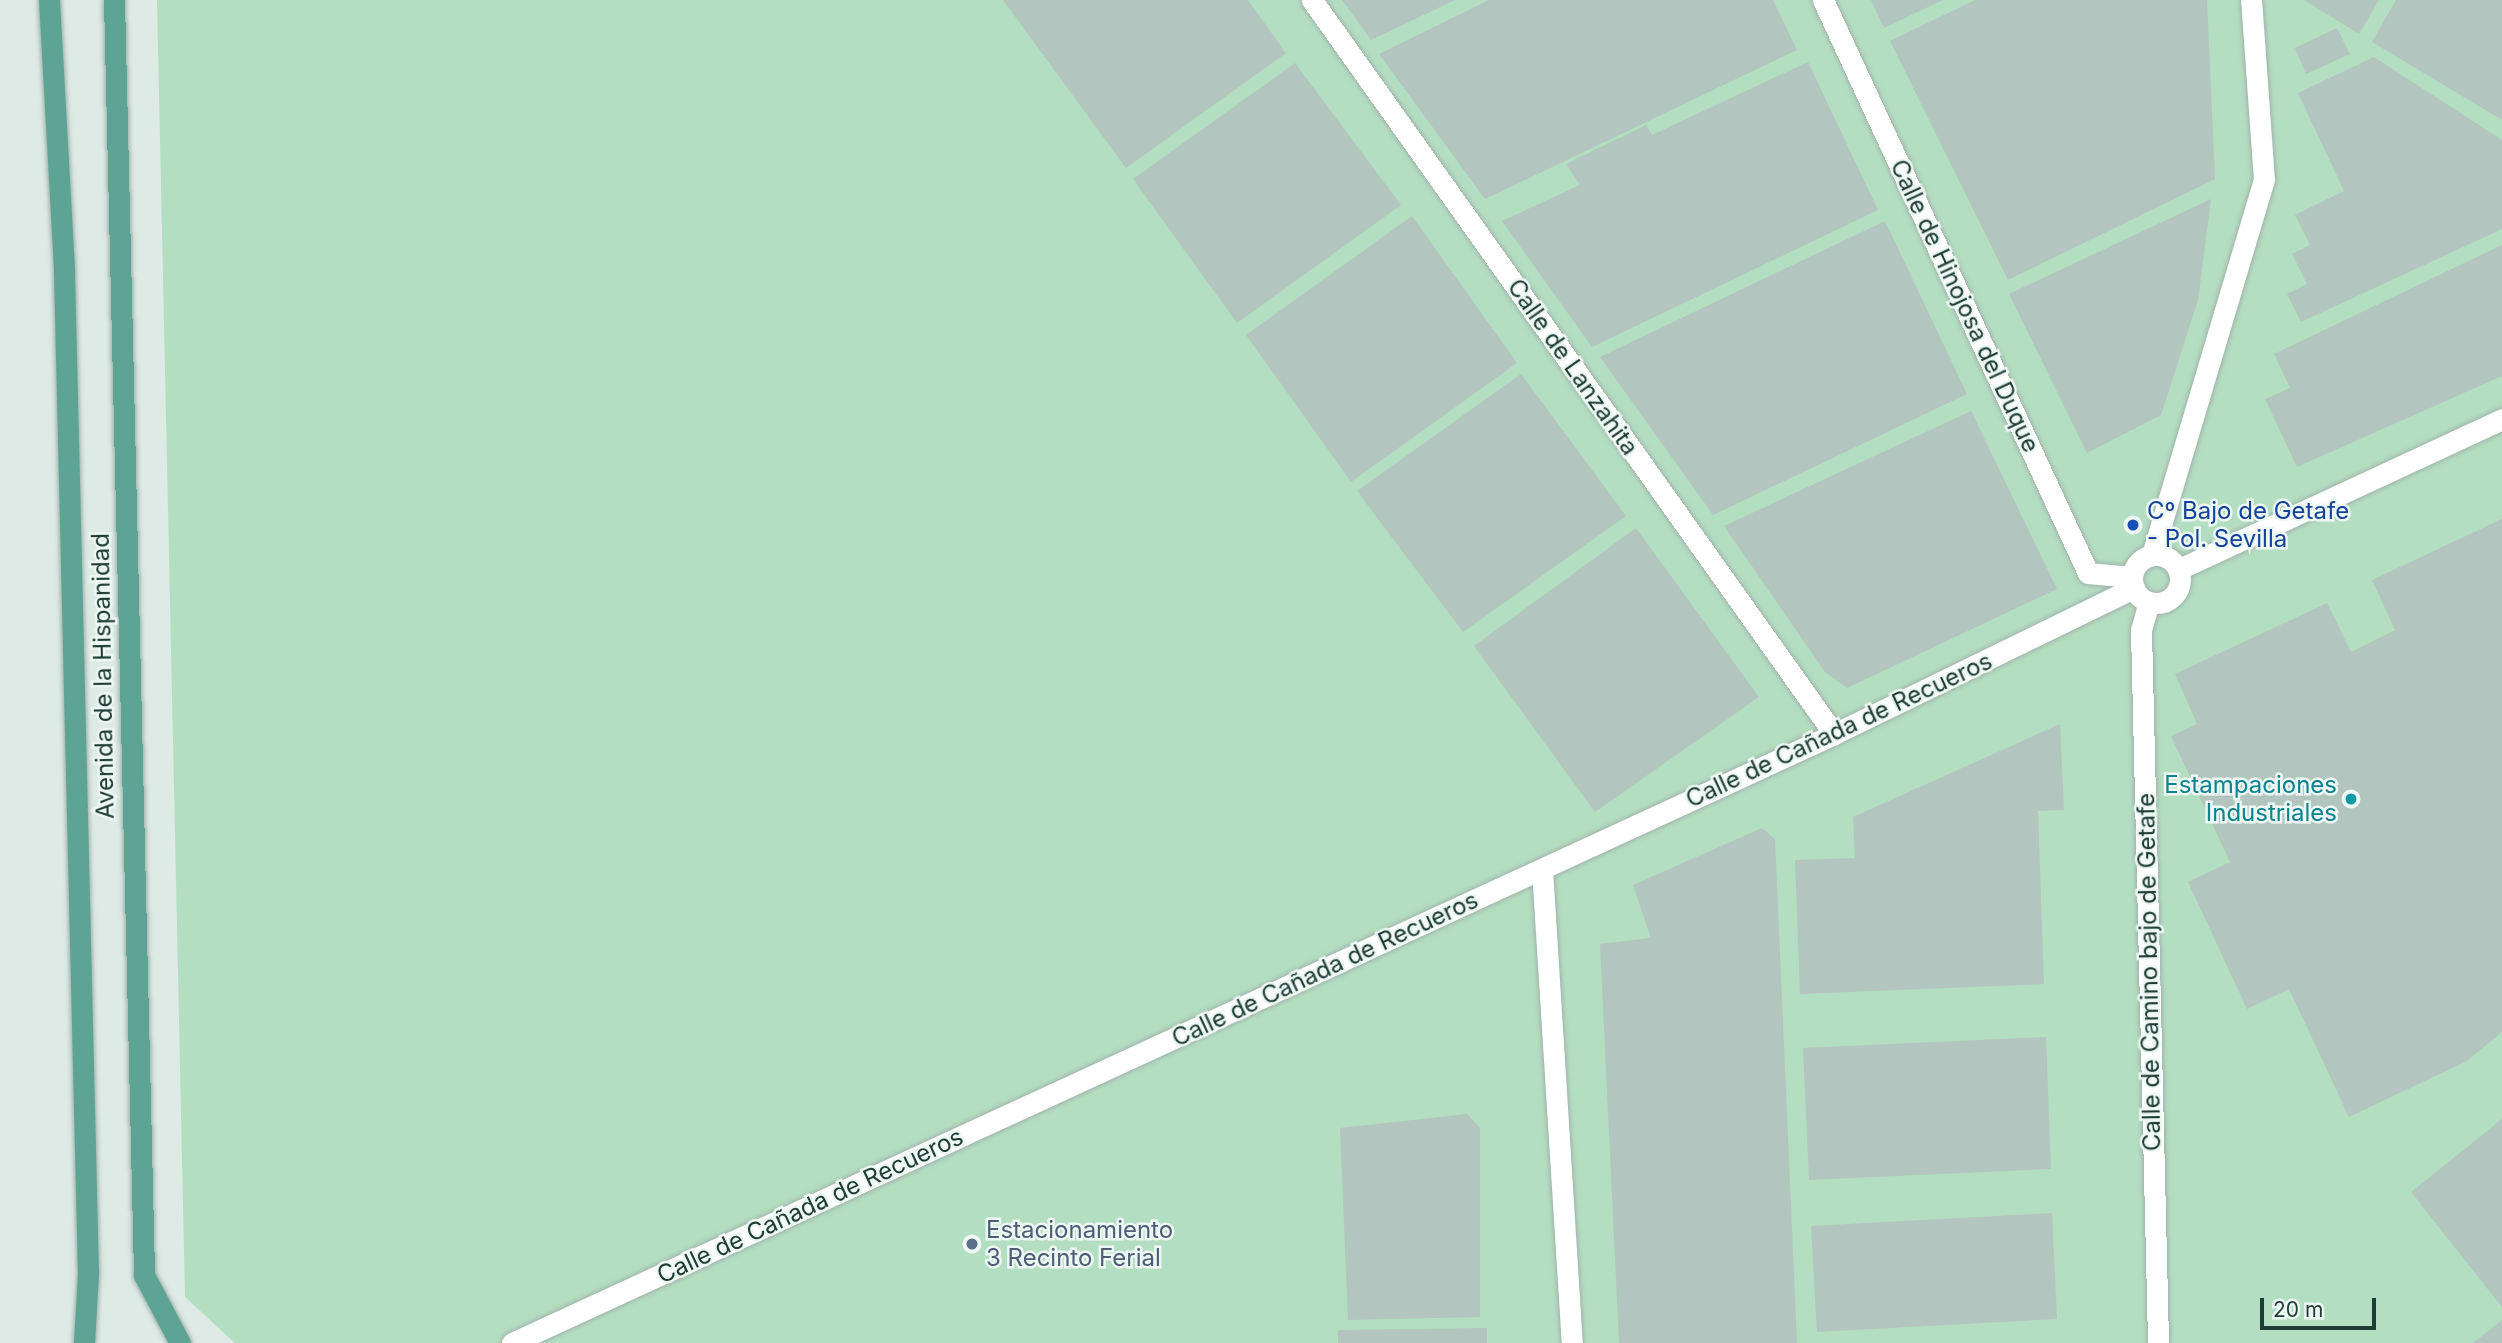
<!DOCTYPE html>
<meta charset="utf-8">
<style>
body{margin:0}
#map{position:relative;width:2502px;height:1343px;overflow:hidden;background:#ddeae5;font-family:Inter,sans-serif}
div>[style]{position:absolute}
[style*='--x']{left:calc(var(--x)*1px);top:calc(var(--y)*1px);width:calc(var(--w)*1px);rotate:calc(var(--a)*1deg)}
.green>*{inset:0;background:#b4dec1}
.building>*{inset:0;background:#b2c5be}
.roads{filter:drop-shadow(0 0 2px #a0b2ac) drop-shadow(0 0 2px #a0b2ac)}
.minor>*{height:21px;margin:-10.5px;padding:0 10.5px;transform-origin:10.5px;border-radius:10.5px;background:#fff}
.minor>.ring{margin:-10.5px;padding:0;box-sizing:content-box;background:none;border:21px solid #fff;border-radius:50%}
.major>*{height:21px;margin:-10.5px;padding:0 10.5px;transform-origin:10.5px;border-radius:10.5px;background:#5ea495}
.dots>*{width:19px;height:19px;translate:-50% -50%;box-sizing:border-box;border:4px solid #edf7f3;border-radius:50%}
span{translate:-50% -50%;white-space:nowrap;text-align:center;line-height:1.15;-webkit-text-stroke:5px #edf7f3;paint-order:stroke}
.street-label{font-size:24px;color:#1e3b34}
.transit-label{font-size:24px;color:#164399}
.left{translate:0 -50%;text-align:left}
.culture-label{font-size:24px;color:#0d838f}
.right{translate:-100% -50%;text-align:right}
.service-label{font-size:24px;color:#4e5e75}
.scale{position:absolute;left:2260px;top:1298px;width:116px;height:32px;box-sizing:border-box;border:4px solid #1e3b34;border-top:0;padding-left:9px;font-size:21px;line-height:24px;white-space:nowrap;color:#1e3b34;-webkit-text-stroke:5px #edf7f3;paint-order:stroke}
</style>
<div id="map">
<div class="green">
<div style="clip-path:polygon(157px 0,2502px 0,2502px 1343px,235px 1343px,185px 1297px)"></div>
</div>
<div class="building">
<div style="clip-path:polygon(1003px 0,1248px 0,1286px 53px,1126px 168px)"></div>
<div style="clip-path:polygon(1342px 0,1455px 0,1371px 40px)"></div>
<div style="clip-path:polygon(1489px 0,1773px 0,1797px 50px,1485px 199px,1379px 54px)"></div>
<div style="clip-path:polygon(1871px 0,1943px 0,1884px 28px)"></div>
<div style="clip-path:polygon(1975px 0,2207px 0,2215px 179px,2008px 280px,1890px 41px)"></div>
<div style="clip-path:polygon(2304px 0,2379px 0,2359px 34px)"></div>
<div style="clip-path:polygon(2396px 0,2502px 0,2502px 120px,2372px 42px)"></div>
<div style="clip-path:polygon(2337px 28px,2350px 54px,2306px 74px,2295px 48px)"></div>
<div style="clip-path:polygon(2374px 57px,2502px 140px,2502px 229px,2301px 322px,2287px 294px,2307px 284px,2292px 254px,2310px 245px,2295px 215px,2344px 191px,2298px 93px)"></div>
<div style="clip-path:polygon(1808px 62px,1878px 210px,1592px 347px,1502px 221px,1580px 185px,1566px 164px,1646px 125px,1652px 135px)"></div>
<div style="clip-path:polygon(1295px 63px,1401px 205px,1237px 323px,1133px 179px)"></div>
<div style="clip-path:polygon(2211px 199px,2198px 300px,2161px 415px,2087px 453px,2009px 294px)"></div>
<div style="clip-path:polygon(1412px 216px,1517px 363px,1351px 482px,1246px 335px)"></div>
<div style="clip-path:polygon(1885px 221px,1967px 394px,1713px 515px,1600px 357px)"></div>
<div style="clip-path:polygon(2502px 245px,2502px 376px,2297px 467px,2265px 399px,2290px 388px,2274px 354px)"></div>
<div style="clip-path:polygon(1521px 374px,1626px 516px,1463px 632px,1357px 491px)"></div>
<div style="clip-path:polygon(1971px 411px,2057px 589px,1847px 688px,1825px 672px,1724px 526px)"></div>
<div style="clip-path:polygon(2502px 519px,2502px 1032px,2467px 1061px,2349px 1117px,2289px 989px,2247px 1009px,2188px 882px,2230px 862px,2171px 736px,2197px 724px,2175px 674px,2327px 603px,2351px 652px,2395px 630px,2372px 580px)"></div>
<div style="clip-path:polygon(1636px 528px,1759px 697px,1595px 812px,1474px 646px)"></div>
<div style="clip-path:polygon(2060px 724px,2064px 810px,2038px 811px,2044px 984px,1800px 994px,1795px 860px,1855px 858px,1853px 817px)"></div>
<div style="clip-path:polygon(1762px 828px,1775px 839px,1797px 1343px,1619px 1343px,1600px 944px,1651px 938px,1633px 885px)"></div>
<div style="clip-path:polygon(2046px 1037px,2051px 1169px,1809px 1180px,1803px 1048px)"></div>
<div style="clip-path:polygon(1467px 1114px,1480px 1128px,1480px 1317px,1348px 1320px,1340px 1128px)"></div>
<div style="clip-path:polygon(2502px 1119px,2502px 1307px,2411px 1192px)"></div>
<div style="clip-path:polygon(2052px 1213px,2057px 1319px,1817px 1332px,1811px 1226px)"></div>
<div style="clip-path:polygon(2502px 1320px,2502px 1343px,2473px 1343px)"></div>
<div style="clip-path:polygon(1487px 1328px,1487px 1343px,1338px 1343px,1338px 1330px)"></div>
</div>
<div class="roads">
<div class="minor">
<div style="--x:1312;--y:0;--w:901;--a:54.58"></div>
<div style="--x:1823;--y:0;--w:631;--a:65.18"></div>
<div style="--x:2088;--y:573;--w:44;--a:5.2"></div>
<div class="ring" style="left:2132px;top:555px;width:27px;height:27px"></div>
<div style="--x:2152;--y:555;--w:391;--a:-73.4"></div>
<div style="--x:2264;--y:180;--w:180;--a:-94.1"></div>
<div style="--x:2179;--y:569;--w:356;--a:-24.9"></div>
<div style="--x:2149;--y:602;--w:29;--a:106"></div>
<div style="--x:2141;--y:630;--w:713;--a:88.63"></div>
<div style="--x:1542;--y:869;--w:475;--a:86.4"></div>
<div style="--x:512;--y:1343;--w:1456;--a:-24.73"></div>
<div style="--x:1834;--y:734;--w:334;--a:-26"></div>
</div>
<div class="major">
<div style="--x:49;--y:0;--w:272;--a:86.8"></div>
<div style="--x:64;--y:272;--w:1001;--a:88.63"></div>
<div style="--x:88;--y:1273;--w:70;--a:93.3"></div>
<div style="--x:114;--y:0;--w:1275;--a:88.65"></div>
<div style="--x:144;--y:1275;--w:77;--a:62.1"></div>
</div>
</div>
<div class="dots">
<div style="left:2133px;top:525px;background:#1a4fb4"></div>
<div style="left:2351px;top:799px;background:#0f9aa8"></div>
<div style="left:972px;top:1244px;background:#5c6f8a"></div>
</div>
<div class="street-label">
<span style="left:1965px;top:306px;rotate:65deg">Calle de Hinojosa del Duque</span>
<span style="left:1573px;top:367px;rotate:55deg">Calle de Lanzahita</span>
<span style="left:103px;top:676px;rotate:-91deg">Avenida de la Hispanidad</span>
<span style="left:1839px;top:730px;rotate:-25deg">Calle de Cañada de Recueros</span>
<span style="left:1325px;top:969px;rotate:-25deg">Calle de Cañada de Recueros</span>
<span style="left:2149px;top:972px;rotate:-91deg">Calle de Camino bajo de Getafe</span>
<span style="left:810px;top:1206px;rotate:-25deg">Calle de Cañada de Recueros</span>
</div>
<div class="transit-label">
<span class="left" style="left:2147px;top:525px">Cº Bajo de Getafe<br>- Pol. Sevilla</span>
</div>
<div class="culture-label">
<span class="right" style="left:2337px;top:799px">Estampaciones<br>Industriales</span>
</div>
<div class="service-label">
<span class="left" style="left:986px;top:1244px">Estacionamiento<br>3 Recinto Ferial</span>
</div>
<div class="scale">20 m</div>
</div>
